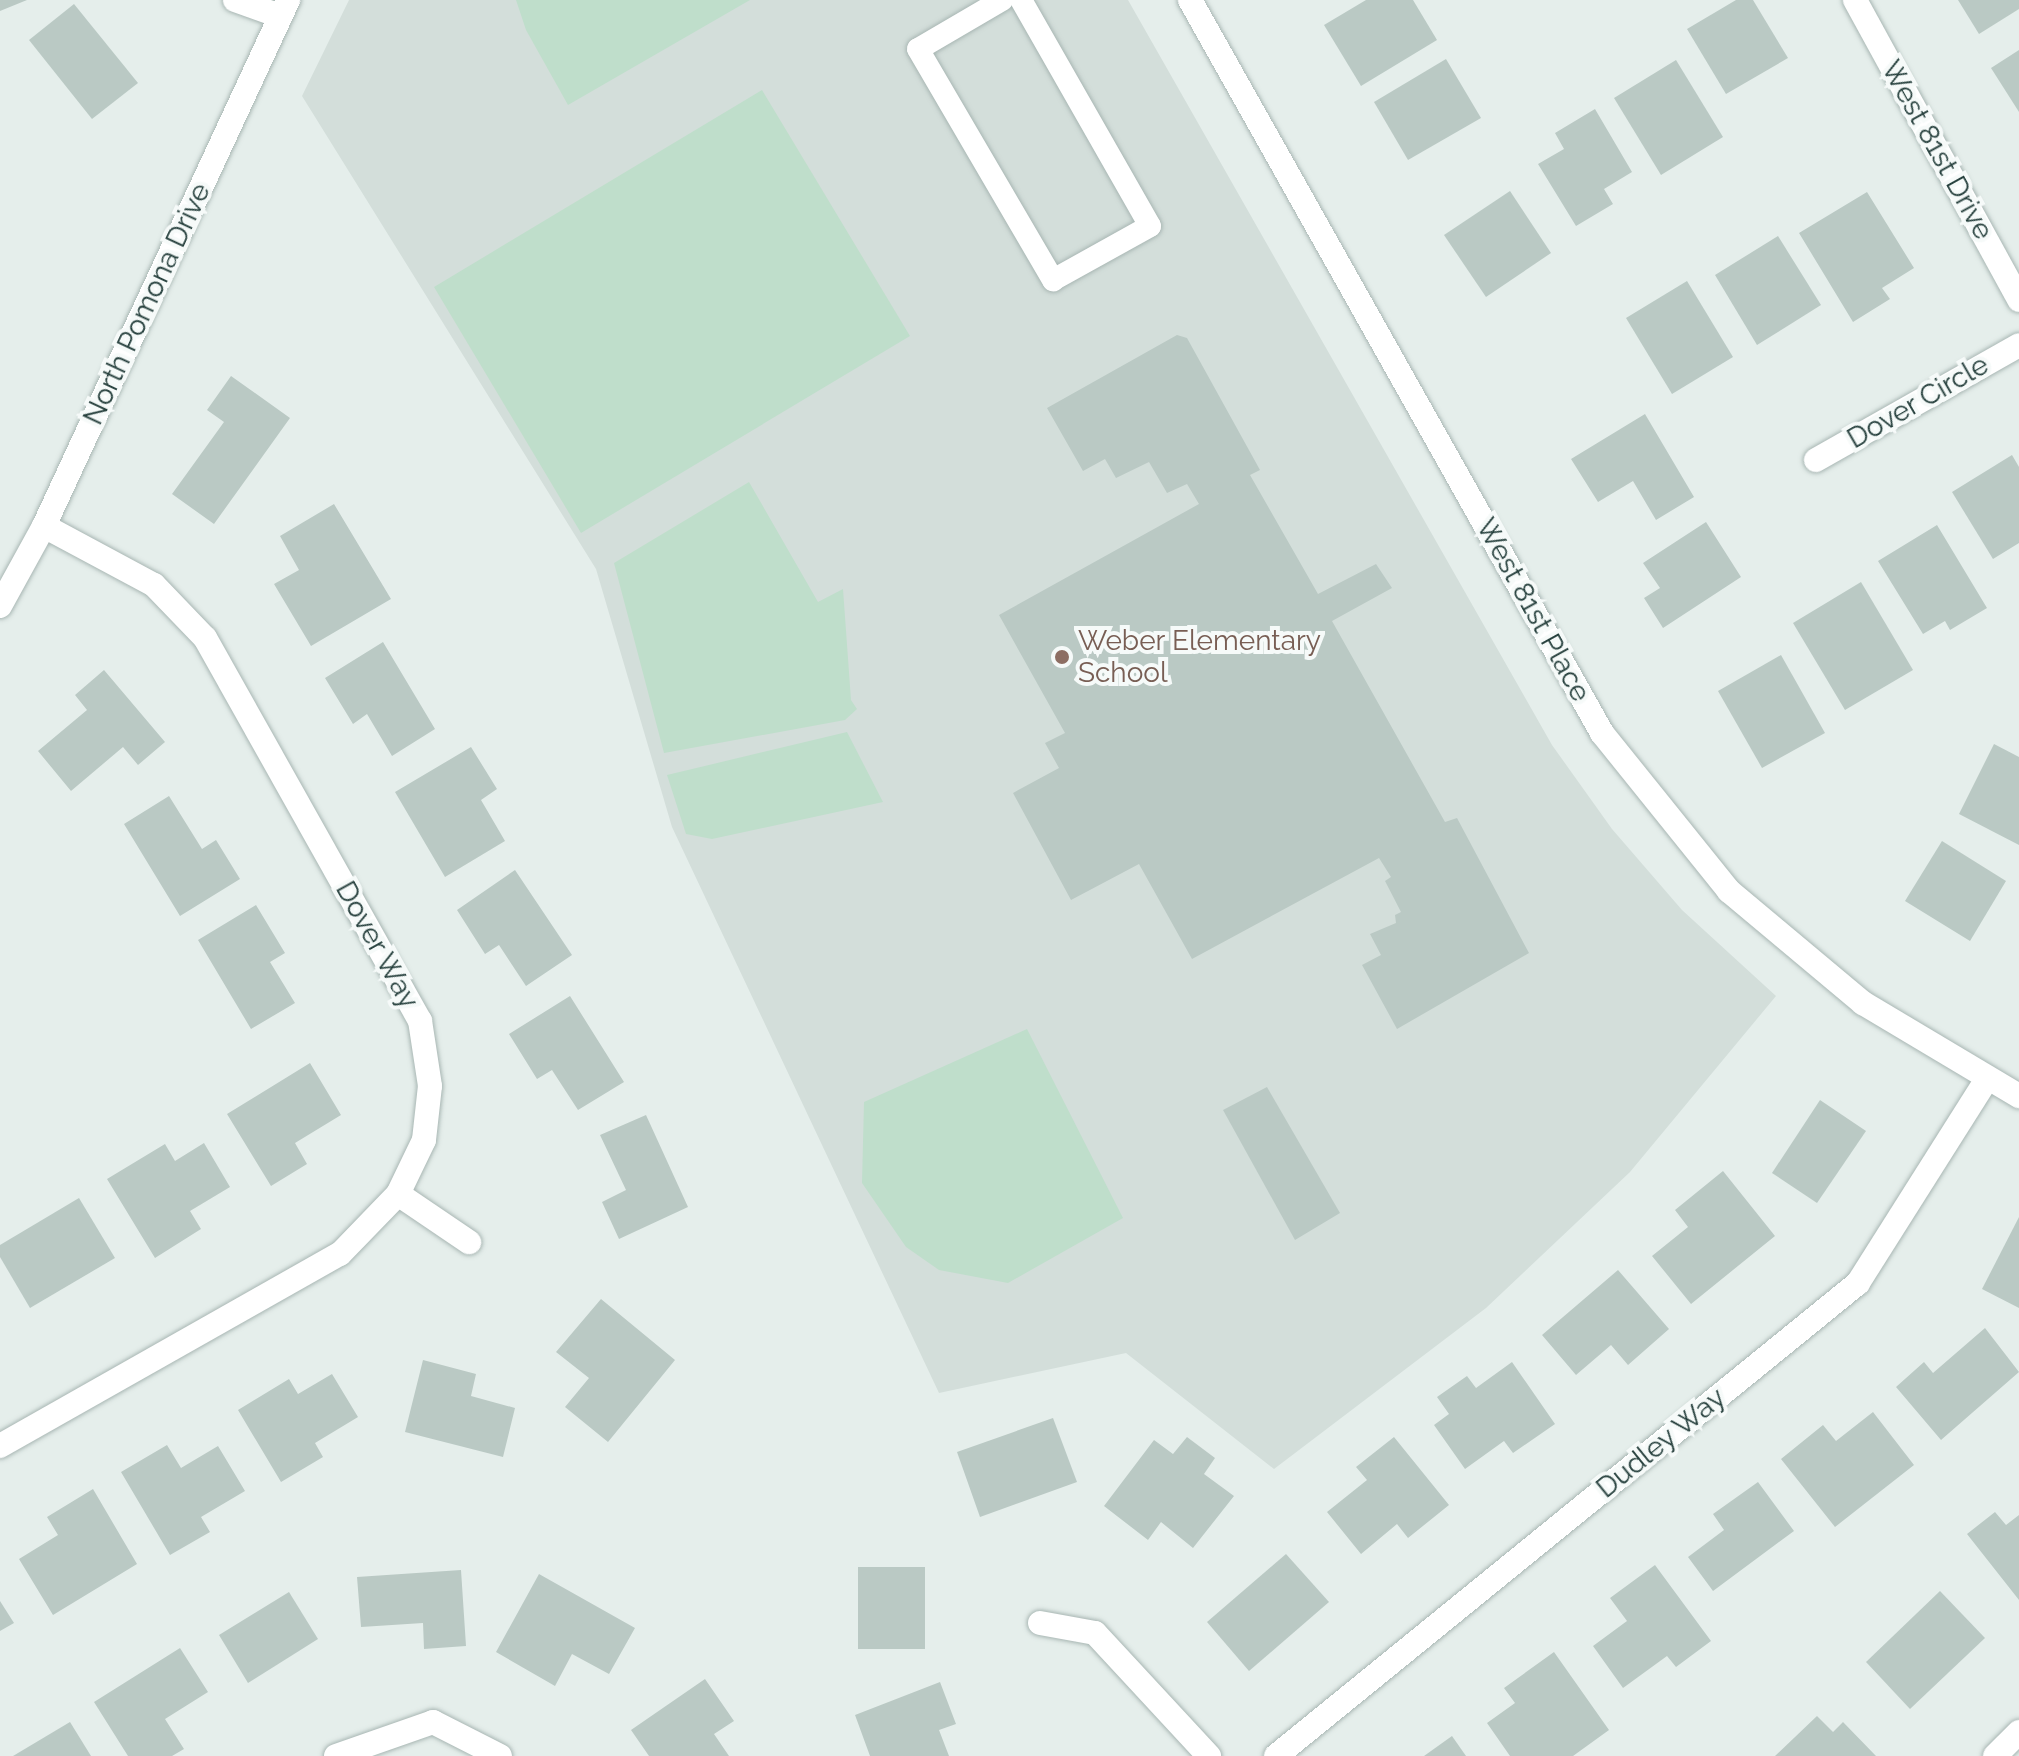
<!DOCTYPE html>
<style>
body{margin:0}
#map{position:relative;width:2019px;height:1756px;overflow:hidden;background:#e5eeeb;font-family:Raleway,sans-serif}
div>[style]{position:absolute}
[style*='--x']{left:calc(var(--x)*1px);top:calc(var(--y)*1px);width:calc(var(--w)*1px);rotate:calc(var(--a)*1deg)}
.built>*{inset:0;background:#d3deda}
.green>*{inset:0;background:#bfdecb}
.building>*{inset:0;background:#bac9c4}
.roads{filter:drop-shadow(0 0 2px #a8b6b3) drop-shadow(0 0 2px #a8b6b3)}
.lane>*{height:22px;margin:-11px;padding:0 11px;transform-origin:11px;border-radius:11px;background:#fff}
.street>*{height:24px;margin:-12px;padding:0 12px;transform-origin:12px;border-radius:12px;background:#fff}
.secondary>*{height:24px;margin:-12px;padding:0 12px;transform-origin:12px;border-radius:12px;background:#fff}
.dots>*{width:22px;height:22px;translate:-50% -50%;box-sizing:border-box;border:4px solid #f6faf9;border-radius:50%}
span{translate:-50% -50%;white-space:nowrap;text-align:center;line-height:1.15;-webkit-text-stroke:8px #f6faf9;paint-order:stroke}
.street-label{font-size:28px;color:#253f3c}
.education-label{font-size:28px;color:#785e54}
.left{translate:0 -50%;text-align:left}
</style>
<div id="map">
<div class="built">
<div style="clip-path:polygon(349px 0,1128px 0,1552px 745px,1612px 829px,1682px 910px,1776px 996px,1630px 1172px,1486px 1308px,1274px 1469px,1126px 1353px,939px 1393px,672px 827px,596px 569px,302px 96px)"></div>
</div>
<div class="green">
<div style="clip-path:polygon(516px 0,750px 0,568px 105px,526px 30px)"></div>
<div style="clip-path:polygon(762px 90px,910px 336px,581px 533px,434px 287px)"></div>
<div style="clip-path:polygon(749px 482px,818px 602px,843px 589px,851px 700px,857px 709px,845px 720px,664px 753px,614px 563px)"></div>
<div style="clip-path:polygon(847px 732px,883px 802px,712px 839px,686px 834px,667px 775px)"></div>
<div style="clip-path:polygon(1027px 1029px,1123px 1218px,1008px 1283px,939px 1270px,906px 1247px,862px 1183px,864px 1102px)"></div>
</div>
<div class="building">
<div style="clip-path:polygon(0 0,27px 0,0 11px)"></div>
<div style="clip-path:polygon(1366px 0,1413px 0,1437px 40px,1361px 86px,1324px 25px)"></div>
<div style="clip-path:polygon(1736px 0,1753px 0,1788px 58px,1726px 94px,1687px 29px)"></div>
<div style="clip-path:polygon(1958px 0,2019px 0,2019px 9px,1979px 34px)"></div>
<div style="clip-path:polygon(74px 4px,138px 83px,92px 119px,29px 40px)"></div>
<div style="clip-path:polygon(2019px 50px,2019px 112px,1991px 68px)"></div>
<div style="clip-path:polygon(1446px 59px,1481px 118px,1408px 160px,1374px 102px)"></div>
<div style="clip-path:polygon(1676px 60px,1723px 137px,1661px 175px,1614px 98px)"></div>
<div style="clip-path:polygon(1595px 109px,1632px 172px,1604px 189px,1613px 204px,1576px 226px,1538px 164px,1564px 149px,1555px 133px)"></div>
<div style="clip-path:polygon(1510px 191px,1551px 253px,1486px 297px,1444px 235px)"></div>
<div style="clip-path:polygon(1867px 192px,1914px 268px,1882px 288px,1890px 299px,1853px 322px,1799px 233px)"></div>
<div style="clip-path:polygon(1778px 236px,1821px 305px,1757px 345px,1715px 275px)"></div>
<div style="clip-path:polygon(1687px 281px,1733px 357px,1672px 394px,1626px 318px)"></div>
<div style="clip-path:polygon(1177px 335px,1187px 338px,1260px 470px,1250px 475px,1318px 594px,1376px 564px,1392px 588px,1332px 621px,1445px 822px,1457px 818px,1529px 953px,1397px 1029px,1362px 965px,1381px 955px,1370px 934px,1396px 923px,1395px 915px,1401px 912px,1385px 881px,1391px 877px,1379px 858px,1192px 959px,1139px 864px,1071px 900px,1013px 793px,1059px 768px,1045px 743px,1065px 733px,999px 615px,1199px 504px,1187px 484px,1167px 493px,1149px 462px,1116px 478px,1105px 459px,1083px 471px,1047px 408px)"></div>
<div style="clip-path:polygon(231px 376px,290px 418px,214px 524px,172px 494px,224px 422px,207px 410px)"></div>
<div style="clip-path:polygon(1645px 414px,1694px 497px,1656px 520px,1633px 481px,1598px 502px,1571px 459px)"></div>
<div style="clip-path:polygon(2012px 455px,2019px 467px,2019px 543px,1993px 559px,1952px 492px)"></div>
<div style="clip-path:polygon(334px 504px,391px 599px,311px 646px,274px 584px,299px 570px,280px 536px)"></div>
<div style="clip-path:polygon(1706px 522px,1741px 577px,1663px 628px,1644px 598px,1660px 588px,1643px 563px)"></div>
<div style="clip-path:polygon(1937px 525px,1987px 608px,1950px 630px,1945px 621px,1923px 634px,1878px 561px)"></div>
<div style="clip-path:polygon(1861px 582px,1913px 670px,1845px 710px,1793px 623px)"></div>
<div style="clip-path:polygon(383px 642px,435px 729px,392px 756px,367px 714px,353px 724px,325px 678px)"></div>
<div style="clip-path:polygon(1781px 655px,1825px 733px,1762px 768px,1718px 691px)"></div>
<div style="clip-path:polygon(104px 670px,165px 742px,138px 765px,123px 747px,71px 791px,38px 751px,87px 710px,75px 695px)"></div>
<div style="clip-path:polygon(1994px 744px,2019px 757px,2019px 845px,1959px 814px)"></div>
<div style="clip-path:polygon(471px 747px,497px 789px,481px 800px,505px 841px,445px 877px,395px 792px)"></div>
<div style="clip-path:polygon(169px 796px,202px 849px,216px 840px,240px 879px,180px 916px,124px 824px)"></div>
<div style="clip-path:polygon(1942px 841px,2006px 881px,1970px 941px,1905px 901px)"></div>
<div style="clip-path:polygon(515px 870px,572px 955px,526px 986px,499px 945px,485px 954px,457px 910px)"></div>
<div style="clip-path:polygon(256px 905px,285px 953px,270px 962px,295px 1003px,251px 1029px,198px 940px)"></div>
<div style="clip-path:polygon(570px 996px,624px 1082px,578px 1110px,552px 1070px,537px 1079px,509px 1034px)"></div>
<div style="clip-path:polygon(310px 1063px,341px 1115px,295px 1143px,307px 1164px,271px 1186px,227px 1114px)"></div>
<div style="clip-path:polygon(1267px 1087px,1340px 1213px,1295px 1240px,1223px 1110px)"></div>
<div style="clip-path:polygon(1820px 1100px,1866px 1131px,1817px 1203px,1772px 1173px)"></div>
<div style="clip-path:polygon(646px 1115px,688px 1207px,619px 1239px,602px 1202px,626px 1190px,600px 1135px)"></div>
<div style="clip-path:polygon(204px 1143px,230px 1187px,190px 1211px,201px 1229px,155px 1258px,107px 1179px,165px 1144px,175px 1161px)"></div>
<div style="clip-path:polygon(1723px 1171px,1775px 1236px,1691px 1304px,1652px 1256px,1688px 1227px,1675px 1210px)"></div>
<div style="clip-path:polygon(79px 1198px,115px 1258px,30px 1308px,0 1257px,0 1245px)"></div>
<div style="clip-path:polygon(2019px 1217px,2019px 1308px,1982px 1289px)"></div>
<div style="clip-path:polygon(1618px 1270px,1669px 1329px,1628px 1365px,1611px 1345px,1576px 1375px,1542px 1335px)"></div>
<div style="clip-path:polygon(601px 1299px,675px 1360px,608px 1442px,565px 1407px,589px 1378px,556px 1352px)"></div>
<div style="clip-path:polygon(1985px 1328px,2019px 1372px,1941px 1440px,1896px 1387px,1924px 1362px,1933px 1373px)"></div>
<div style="clip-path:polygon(423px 1360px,476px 1374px,471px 1396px,515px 1408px,503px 1457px,405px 1432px)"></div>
<div style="clip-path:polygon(1512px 1362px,1555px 1424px,1513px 1453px,1504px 1441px,1465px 1469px,1434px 1425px,1449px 1414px,1437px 1397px,1467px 1376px,1476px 1388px)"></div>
<div style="clip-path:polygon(332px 1374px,358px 1417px,315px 1443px,323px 1457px,281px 1482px,238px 1410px,289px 1379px,298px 1394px)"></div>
<div style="clip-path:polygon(1873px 1412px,1914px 1465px,1835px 1527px,1781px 1459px,1823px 1425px,1836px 1441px)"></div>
<div style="clip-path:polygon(1053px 1418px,1077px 1482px,980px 1517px,957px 1452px)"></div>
<div style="clip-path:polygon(1187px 1437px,1215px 1458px,1204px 1474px,1234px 1496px,1193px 1548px,1161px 1522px,1148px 1540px,1104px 1506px,1154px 1440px,1173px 1454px)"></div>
<div style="clip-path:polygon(1394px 1437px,1449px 1505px,1408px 1538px,1397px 1524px,1361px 1554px,1327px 1512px,1367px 1480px,1356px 1467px)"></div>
<div style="clip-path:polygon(167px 1445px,181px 1468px,218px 1446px,245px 1491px,201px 1517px,210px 1532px,170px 1555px,121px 1472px)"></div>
<div style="clip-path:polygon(1758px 1482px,1794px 1531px,1713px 1591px,1688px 1557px,1724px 1530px,1713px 1514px)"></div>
<div style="clip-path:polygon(93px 1489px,137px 1564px,53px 1615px,19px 1559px,58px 1535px,47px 1517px)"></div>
<div style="clip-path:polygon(1995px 1512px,2006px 1525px,2019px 1515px,2019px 1600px,1967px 1534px)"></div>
<div style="clip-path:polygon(1286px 1554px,1329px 1602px,1249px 1671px,1207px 1622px)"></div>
<div style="clip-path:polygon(1655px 1565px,1711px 1641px,1676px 1667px,1667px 1656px,1623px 1688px,1593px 1646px,1627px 1621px,1610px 1598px)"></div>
<div style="clip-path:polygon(858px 1567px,925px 1567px,925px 1649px,858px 1649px)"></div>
<div style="clip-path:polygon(461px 1570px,466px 1646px,424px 1649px,423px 1623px,361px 1627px,357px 1577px)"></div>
<div style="clip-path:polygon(539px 1574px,635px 1628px,609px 1674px,572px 1654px,555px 1686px,496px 1652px)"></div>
<div style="clip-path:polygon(1940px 1591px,1985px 1638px,1910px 1709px,1866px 1662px)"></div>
<div style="clip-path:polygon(289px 1592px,318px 1639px,248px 1683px,219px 1635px)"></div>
<div style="clip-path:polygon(0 1601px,14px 1623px,0 1631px)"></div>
<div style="clip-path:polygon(180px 1648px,208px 1692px,165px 1719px,184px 1749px,172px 1756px,128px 1756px,94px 1702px)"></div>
<div style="clip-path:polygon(1554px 1652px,1609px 1730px,1573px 1756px,1510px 1756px,1487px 1723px,1515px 1703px,1504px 1688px)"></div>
<div style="clip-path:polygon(705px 1679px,734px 1721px,714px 1734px,729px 1756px,649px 1756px,631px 1730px)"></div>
<div style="clip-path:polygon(940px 1682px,956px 1724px,939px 1730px,949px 1756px,870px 1756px,855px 1715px)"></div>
<div style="clip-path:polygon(1817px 1716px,1833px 1732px,1843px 1722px,1876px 1756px,1775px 1756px)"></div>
<div style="clip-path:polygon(70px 1722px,91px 1756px,13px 1756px)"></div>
<div style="clip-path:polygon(1452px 1736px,1466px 1756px,1424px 1756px)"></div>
</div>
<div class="roads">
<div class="lane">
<div style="--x:1002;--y:0;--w:97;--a:149.7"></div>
<div style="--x:918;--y:49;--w:268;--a:59.7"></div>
<div style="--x:1053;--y:280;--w:111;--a:-29.1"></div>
<div style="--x:1150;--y:226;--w:260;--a:-119.7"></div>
</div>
<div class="street">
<div style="--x:235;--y:0;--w:48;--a:19.6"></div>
<div style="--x:1190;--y:0;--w:841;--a:60.66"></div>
<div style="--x:1602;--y:733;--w:203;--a:51.2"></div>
<div style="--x:1729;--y:891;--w:175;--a:39.9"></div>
<div style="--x:1863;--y:1003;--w:182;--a:30.8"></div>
<div style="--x:1855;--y:0;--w:342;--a:61.3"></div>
<div style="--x:1816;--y:460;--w:233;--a:-29.5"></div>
<div style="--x:398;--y:1194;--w:86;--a:34.1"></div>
<div style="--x:0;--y:1446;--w:390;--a:-29.5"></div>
<div style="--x:340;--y:1254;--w:83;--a:-46"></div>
<div style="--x:398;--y:1194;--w:60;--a:-64.3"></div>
<div style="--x:424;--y:1140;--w:54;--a:-83.7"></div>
<div style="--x:430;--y:1086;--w:66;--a:-98.7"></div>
<div style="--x:420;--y:1021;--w:439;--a:-119.3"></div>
<div style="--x:205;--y:638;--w:74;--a:-133.9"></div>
<div style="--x:154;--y:585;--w:125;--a:-151.8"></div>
<div style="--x:1040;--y:1623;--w:56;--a:10.3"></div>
<div style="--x:1095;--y:1633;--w:168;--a:47.2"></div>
<div style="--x:336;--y:1756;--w:103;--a:-19.3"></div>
<div style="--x:433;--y:1722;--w:75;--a:26.9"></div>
<div style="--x:1276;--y:1756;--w:750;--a:-39.1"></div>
<div style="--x:1858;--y:1283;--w:241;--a:-57.7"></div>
<div style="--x:1995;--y:1756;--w:34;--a:-45"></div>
</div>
<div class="secondary">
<div style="--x:0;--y:606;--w:91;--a:-61.2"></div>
<div style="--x:44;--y:526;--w:580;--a:-65.11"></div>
</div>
</div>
<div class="dots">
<div style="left:1062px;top:657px;background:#8d6e63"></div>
</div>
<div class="street-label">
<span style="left:1937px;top:150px;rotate:61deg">West 81st Drive</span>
<span style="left:147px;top:304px;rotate:-65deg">North Pomona Drive</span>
<span style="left:1918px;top:402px;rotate:-30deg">Dover Circle</span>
<span style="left:1533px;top:610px;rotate:61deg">West 81st Place</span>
<span style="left:377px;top:945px;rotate:61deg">Dover Way</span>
<span style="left:1661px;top:1443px;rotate:-39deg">Dudley Way</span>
</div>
<div class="education-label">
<span class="left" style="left:1078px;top:657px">Weber Elementary<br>School</span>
</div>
</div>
